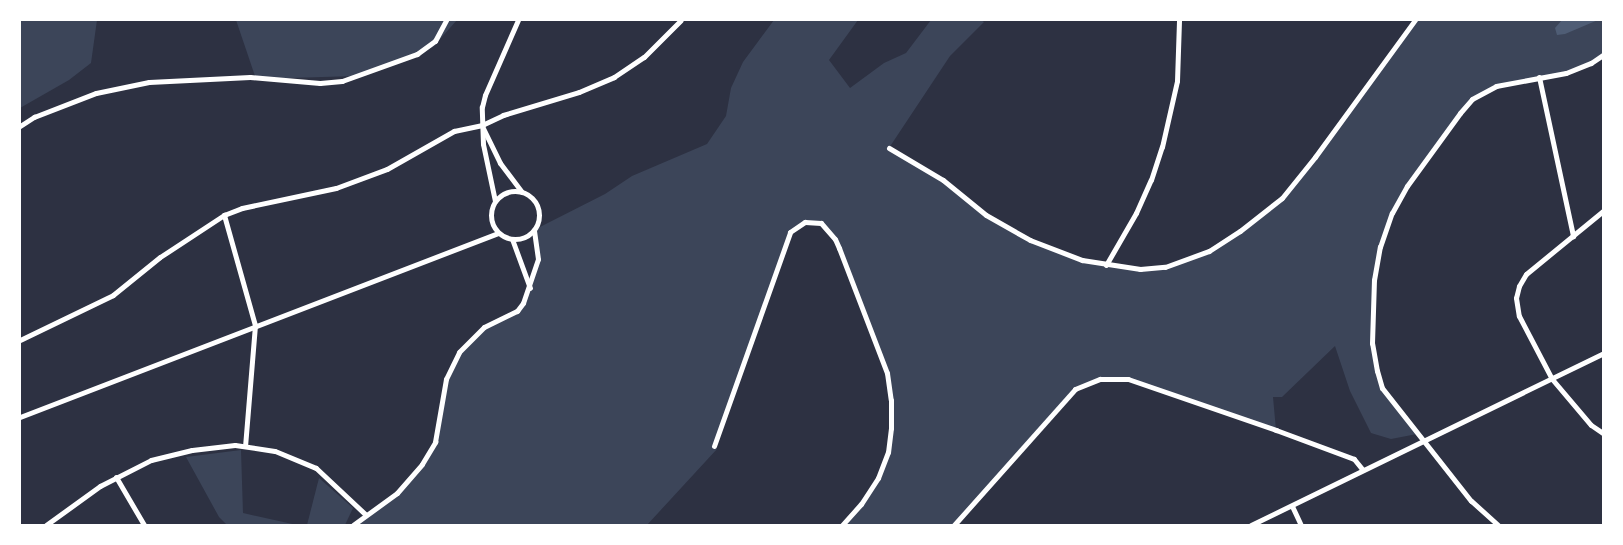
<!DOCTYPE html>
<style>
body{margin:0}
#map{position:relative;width:1623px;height:545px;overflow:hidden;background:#2d3142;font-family:Roboto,sans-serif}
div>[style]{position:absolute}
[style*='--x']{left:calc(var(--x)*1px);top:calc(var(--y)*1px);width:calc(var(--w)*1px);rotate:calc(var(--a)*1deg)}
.green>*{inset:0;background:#3c4559}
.water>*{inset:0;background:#4f5d75}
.minor>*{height:5px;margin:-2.5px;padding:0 2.5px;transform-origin:2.5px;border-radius:2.5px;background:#fff}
.minor>.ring{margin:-2.5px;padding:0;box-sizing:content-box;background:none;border:5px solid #fff;border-radius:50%}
span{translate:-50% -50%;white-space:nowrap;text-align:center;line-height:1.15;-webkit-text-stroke:5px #fff;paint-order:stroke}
.frame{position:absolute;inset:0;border:21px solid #fff;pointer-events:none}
</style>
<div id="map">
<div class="green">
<div style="clip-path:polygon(20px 20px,97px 20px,91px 63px,69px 80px,20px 108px)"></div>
<div style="clip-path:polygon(236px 20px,457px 20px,433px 47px,356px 76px,256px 79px)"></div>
<div style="clip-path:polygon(774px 20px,858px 20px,829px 60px,850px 88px,884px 63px,906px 53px,931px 20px,981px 20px,984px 22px,950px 56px,889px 148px,919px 164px,986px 215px,1030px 240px,1082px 260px,1140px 269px,1165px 267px,1209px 251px,1282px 198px,1415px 20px,1603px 20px,1603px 55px,1566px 73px,1496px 86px,1472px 100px,1407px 186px,1393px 213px,1380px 247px,1374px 280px,1372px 343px,1382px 388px,1417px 434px,1391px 439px,1371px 433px,1350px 391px,1335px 346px,1282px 397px,1273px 397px,1276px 430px,1128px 379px,1100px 379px,1075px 390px,954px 525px,842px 525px,878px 478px,888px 452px,891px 428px,887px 373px,835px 239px,821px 223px,805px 222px,790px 232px,714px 446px,717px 449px,647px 525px,353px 525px,397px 493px,422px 464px,435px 442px,451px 364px,484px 327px,517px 311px,523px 303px,538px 259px,534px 230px,605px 194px,632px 176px,707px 144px,726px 116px,731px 88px,743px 62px)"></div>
<div style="clip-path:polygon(241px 450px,243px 513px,297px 525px,227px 525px,219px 517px,186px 457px)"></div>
<div style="clip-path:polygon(319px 478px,353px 508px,345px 525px,307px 525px)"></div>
</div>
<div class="water">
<div style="clip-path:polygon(1562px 20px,1598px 20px,1565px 34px,1557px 35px,1555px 28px)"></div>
</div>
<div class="minor">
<div style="--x:1539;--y:77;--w:163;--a:77.9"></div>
<div style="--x:20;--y:126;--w:17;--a:-33"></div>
<div style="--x:34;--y:117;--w:66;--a:-21.2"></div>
<div style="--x:96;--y:93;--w:54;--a:-11.7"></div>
<div style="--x:149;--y:82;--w:101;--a:-2.8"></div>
<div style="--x:250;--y:77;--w:70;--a:4.9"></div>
<div style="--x:320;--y:83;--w:22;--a:-5"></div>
<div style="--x:342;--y:81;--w:80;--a:-19.8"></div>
<div style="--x:417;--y:54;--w:22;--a:-36"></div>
<div style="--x:435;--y:41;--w:24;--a:-62"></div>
<div style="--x:483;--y:128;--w:39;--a:64"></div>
<div style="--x:500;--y:163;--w:36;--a:53"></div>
<div style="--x:889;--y:148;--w:63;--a:30.7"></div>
<div style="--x:943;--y:180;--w:55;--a:39.1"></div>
<div style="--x:986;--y:215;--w:51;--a:29.6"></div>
<div style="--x:1030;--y:240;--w:56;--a:21"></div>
<div style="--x:1082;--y:260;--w:59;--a:8.8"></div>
<div style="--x:1140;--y:269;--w:25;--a:-5"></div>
<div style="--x:1165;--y:267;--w:47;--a:-20"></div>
<div style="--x:1209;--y:251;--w:37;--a:-33"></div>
<div style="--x:1240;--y:231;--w:53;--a:-38.2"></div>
<div style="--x:1282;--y:198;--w:53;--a:-51.2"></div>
<div style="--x:1315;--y:157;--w:170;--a:-53.9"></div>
<div class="ring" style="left:491px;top:191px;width:43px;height:43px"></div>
<div style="--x:495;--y:201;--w:58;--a:-101.9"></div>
<div style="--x:483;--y:144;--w:37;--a:-92"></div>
<div style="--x:482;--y:107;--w:12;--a:-76"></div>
<div style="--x:485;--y:95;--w:82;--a:-66.3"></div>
<div style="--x:1603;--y:211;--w:99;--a:140.7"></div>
<div style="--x:1526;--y:274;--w:14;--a:120"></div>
<div style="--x:1519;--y:286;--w:12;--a:104"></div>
<div style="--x:1516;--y:298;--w:18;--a:81"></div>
<div style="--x:1519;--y:316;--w:71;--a:62.4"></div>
<div style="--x:1552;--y:379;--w:60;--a:49.7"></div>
<div style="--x:1591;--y:425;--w:14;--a:34"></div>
<div style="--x:224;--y:215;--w:114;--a:74.3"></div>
<div style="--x:255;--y:325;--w:121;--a:94.7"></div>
<div style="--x:512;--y:239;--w:52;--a:69.8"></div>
<div style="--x:1106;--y:265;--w:60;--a:-60"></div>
<div style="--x:1136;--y:213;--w:36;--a:-66"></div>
<div style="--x:1151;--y:180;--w:35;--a:-72"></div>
<div style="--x:1162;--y:147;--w:68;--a:-77.2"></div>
<div style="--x:1177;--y:81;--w:61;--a:-88.1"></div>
<div style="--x:20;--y:340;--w:103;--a:-25.8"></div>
<div style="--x:113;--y:295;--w:60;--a:-39"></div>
<div style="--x:160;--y:257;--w:77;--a:-33.3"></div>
<div style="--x:224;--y:215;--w:19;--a:-21"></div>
<div style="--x:242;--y:208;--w:96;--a:-12"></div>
<div style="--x:336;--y:188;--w:54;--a:-20.4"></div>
<div style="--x:387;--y:169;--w:77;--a:-29.6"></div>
<div style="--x:454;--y:131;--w:29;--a:-12"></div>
<div style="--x:482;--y:125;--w:23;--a:-25"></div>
<div style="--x:503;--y:115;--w:79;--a:-16.8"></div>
<div style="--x:579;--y:92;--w:38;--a:-23"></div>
<div style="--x:614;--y:77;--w:36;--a:-34"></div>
<div style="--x:644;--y:57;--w:52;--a:-45"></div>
<div style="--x:20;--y:417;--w:512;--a:-21.05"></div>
<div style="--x:714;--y:446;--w:227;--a:-70.4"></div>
<div style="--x:790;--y:232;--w:18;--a:-34"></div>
<div style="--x:805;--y:222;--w:16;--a:4"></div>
<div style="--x:821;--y:223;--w:21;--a:49"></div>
<div style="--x:835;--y:239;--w:10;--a:66"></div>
<div style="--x:839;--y:248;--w:134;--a:69"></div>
<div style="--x:887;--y:373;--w:27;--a:82"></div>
<div style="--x:891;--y:400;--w:28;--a:90"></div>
<div style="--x:891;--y:428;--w:24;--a:97"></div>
<div style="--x:888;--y:452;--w:28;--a:111"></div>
<div style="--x:878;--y:478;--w:31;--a:123"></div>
<div style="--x:861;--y:504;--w:28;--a:132"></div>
<div style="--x:116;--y:477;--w:56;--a:59.7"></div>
<div style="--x:1292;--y:506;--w:21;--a:65"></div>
<div style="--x:46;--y:525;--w:67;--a:-35.8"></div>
<div style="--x:100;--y:486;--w:57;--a:-27"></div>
<div style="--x:151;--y:460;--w:42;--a:-13.7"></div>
<div style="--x:192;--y:450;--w:43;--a:-6.6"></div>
<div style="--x:235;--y:445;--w:40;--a:8.5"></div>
<div style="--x:275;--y:451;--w:44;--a:22.5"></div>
<div style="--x:316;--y:468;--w:67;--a:43.2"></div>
<div style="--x:353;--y:525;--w:54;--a:-36"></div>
<div style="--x:397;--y:493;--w:38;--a:-49"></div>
<div style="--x:422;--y:464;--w:26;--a:-59"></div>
<div style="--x:435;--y:442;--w:64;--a:-80.1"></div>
<div style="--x:446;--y:379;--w:30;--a:-64"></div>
<div style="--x:459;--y:352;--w:35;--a:-45"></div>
<div style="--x:484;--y:327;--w:37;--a:-26"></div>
<div style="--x:517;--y:311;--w:10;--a:-53"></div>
<div style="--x:523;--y:303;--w:46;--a:-71.2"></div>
<div style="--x:538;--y:259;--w:29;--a:-98"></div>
<div style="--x:954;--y:525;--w:182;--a:-48.3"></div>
<div style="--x:1075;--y:389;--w:27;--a:-22"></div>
<div style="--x:1100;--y:379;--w:28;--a:0"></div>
<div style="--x:1128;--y:379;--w:157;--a:19"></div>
<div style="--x:1276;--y:430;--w:83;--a:20.4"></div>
<div style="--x:1354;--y:459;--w:14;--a:51"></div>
<div style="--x:1251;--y:525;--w:392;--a:-26"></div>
<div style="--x:1498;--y:525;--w:36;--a:-138"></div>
<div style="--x:1471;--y:501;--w:144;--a:-128.2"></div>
<div style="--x:1382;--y:388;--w:18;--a:-106"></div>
<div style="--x:1377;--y:371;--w:28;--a:-100"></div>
<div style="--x:1372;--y:343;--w:63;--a:-88.2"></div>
<div style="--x:1374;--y:280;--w:34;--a:-80"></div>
<div style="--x:1380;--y:247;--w:36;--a:-71"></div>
<div style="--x:1392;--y:213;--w:31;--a:-61"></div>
<div style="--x:1407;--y:186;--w:90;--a:-54"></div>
<div style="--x:1460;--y:113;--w:18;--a:-49"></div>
<div style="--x:1472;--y:99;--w:27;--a:-28"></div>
<div style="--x:1496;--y:86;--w:71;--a:-10.5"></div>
<div style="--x:1566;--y:73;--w:27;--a:-22"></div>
<div style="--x:1591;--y:63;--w:14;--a:-34"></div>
</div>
<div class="frame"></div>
</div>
